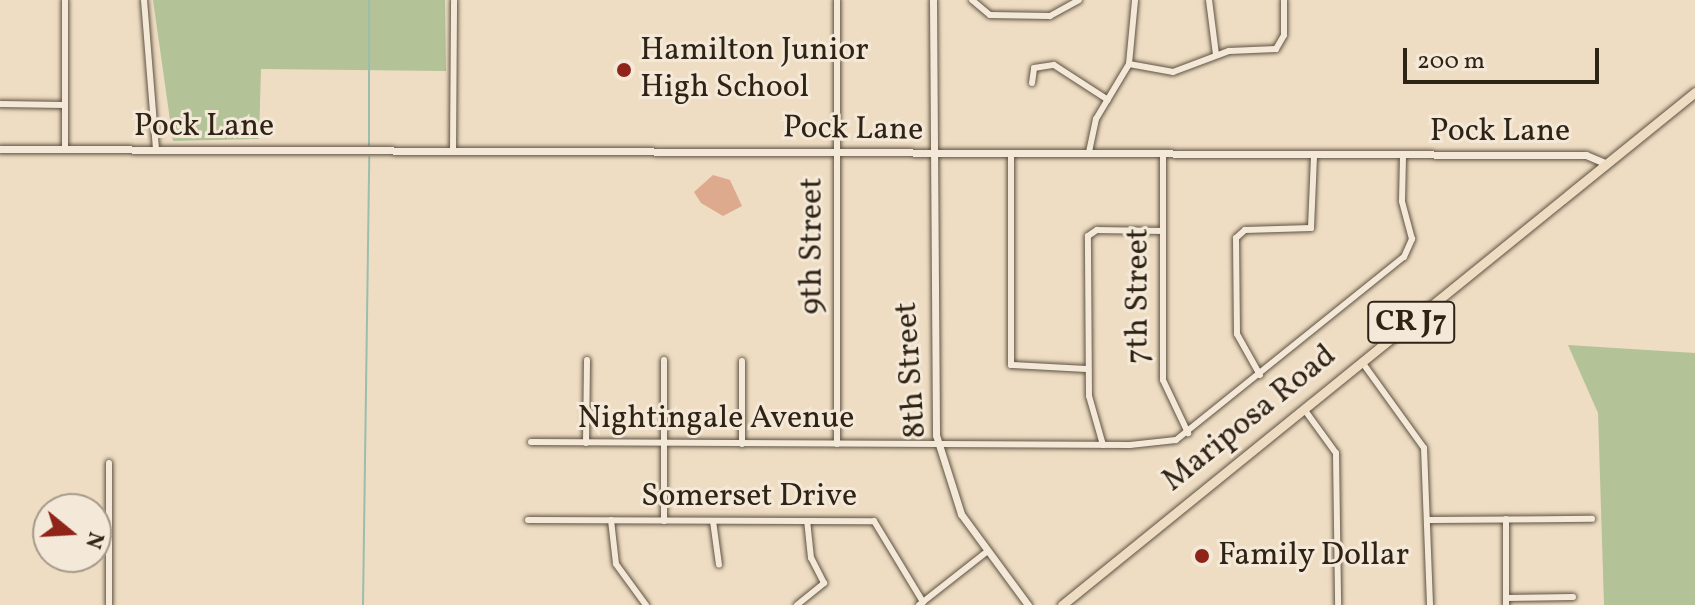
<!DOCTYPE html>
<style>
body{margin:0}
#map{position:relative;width:1695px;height:605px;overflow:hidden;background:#eeddc3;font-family:Vollkorn,serif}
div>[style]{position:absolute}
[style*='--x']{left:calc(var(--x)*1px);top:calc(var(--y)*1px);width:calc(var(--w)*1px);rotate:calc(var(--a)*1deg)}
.green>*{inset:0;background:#b4c298}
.stream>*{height:2px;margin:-1px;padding:0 1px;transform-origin:1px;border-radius:1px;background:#9bbdad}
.building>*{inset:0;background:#ddaa8e}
.roads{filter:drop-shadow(0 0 2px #5f5241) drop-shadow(0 0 2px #5f5241)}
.minor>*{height:6px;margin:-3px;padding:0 3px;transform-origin:3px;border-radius:3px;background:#f4e9d8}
.tertiary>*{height:7px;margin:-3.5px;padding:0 3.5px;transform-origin:3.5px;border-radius:3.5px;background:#f4e9d8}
.primary>*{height:9px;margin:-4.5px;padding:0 4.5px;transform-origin:4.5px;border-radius:4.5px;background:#eeddc3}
.dots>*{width:22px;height:22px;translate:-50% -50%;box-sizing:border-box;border:4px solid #f4e9d8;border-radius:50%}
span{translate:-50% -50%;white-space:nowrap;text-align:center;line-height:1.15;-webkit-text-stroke:6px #f4e9d8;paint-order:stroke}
.shield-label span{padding:2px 6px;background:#f4e9d8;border:2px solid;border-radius:6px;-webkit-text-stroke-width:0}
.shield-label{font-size:30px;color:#2f2316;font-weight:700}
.poi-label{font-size:32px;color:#2f2316}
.left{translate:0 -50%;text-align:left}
.street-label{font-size:32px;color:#2f2316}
.north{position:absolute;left:32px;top:493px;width:80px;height:80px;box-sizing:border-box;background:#f4e9d8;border:2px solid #a59a8a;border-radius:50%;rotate:108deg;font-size:22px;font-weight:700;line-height:32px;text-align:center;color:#2f2316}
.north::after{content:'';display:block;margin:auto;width:28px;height:36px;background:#8f2418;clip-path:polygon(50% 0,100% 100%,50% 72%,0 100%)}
.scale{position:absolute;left:1403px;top:48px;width:196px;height:36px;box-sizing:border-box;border:4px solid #2f2316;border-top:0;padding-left:10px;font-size:24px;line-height:28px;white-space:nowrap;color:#2f2316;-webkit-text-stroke:6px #f4e9d8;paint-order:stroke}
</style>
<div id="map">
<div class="green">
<div style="clip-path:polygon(153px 0,445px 0,446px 71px,261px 69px,259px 139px,173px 141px)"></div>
<div style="clip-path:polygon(1568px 345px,1695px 353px,1695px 605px,1604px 605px,1598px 413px)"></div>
</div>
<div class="stream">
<div style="--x:369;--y:145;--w:145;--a:-90"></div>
<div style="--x:363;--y:605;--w:448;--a:-89.2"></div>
</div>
<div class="building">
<div style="clip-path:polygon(713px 175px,730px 180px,742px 206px,723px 216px,701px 203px,694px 192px)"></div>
</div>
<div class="roads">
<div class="minor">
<div style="--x:144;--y:0;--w:150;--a:85.4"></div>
<div style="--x:972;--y:0;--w:23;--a:40"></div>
<div style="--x:990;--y:15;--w:60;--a:1"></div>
<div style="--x:1050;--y:16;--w:33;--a:-29"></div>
<div style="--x:1209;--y:0;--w:55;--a:82.7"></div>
<div style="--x:1129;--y:64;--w:45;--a:10.3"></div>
<div style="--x:1173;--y:72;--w:60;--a:-20.6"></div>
<div style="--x:1229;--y:51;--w:47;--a:-2.4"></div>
<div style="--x:1276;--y:49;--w:16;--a:-60"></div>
<div style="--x:1284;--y:35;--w:35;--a:-90"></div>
<div style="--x:1032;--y:83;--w:15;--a:-82"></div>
<div style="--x:1034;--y:68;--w:20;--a:-9"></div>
<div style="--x:1054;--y:65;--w:64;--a:32.9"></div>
<div style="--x:0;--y:104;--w:65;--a:0.9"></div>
<div style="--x:65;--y:150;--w:150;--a:-90"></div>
<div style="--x:453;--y:152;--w:152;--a:-89.6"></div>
<div style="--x:1089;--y:152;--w:34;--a:-78"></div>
<div style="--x:1096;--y:119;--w:64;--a:-59"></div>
<div style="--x:1129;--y:64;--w:64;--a:-84.6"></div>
<div style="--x:1163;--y:153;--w:227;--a:90"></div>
<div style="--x:1163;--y:380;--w:59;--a:64.7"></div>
<div style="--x:1011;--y:155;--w:210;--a:90"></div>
<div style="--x:1011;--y:365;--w:77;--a:3"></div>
<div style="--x:1362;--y:362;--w:106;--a:54.2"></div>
<div style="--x:1424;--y:448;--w:157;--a:87.8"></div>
<div style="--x:1260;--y:375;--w:47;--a:-119.3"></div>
<div style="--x:1237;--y:334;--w:96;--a:-90.6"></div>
<div style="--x:1236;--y:238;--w:12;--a:-42"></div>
<div style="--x:1245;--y:230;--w:66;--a:-1.7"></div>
<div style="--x:1311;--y:228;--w:71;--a:-87.6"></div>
<div style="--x:1304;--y:409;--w:54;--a:54"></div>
<div style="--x:1336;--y:453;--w:152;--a:89.2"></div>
<div style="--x:531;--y:442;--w:599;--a:0.29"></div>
<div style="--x:1130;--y:445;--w:46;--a:-6.2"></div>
<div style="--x:1176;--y:440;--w:292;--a:-38.8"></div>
<div style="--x:1404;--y:257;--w:20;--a:-66"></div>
<div style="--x:1412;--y:239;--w:39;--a:-105"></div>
<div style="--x:1402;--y:201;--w:45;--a:-88.7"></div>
<div style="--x:586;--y:443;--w:83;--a:-89.3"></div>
<div style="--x:742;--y:444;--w:83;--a:-90"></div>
<div style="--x:837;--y:444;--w:444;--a:-90"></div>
<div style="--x:1103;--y:445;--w:51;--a:-105.9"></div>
<div style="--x:1089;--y:396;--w:160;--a:-90.4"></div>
<div style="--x:1088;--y:236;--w:11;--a:-34"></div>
<div style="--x:1097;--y:230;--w:65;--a:0.9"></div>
<div style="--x:1506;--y:519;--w:86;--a:90"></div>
<div style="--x:528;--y:520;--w:346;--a:0.2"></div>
<div style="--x:874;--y:521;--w:95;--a:58.8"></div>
<div style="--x:611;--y:520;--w:44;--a:83.5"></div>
<div style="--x:616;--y:564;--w:51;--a:53.8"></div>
<div style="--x:1430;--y:520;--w:162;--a:-0.4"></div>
<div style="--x:664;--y:521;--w:161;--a:-90"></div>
<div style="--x:713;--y:521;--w:44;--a:82.2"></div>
<div style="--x:1506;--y:598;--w:67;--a:-0.9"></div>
<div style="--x:109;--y:605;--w:142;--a:-90"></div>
<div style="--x:797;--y:605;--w:35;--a:-39"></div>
<div style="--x:824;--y:583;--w:28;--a:-117"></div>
<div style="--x:811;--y:558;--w:37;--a:-96"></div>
<div style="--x:919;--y:605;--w:84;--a:-38.2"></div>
</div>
<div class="tertiary">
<div style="--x:933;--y:0;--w:435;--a:89.6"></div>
<div style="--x:936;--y:435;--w:83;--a:72.4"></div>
<div style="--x:961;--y:514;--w:113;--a:53.6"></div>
<div style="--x:0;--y:149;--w:1586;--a:0.22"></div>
<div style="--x:1586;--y:155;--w:23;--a:23"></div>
</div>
<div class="primary">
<div style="--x:1062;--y:605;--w:815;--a:-39.02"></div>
</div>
</div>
<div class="dots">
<div style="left:624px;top:70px;background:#8f2418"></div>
<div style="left:1202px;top:556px;background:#8f2418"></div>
</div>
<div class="shield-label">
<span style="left:1411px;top:322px">CR J7</span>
</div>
<div class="poi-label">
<span class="left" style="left:640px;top:70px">Hamilton Junior<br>High School</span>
<span class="left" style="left:1218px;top:556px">Family Dollar</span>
</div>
<div class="street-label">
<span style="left:204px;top:127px">Pock Lane</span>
<span style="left:853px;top:130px;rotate:1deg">Pock Lane</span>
<span style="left:1500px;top:132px">Pock Lane</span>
<span style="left:813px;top:246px;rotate:-90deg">9th Street</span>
<span style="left:1139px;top:296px;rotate:-90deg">7th Street</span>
<span style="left:912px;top:370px;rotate:-94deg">8th Street</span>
<span style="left:716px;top:419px">Nightingale Avenue</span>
<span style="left:1250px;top:419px;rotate:-39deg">Mariposa Road</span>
<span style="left:749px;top:497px">Somerset Drive</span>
</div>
<div class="north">N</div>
<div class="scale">200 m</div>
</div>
